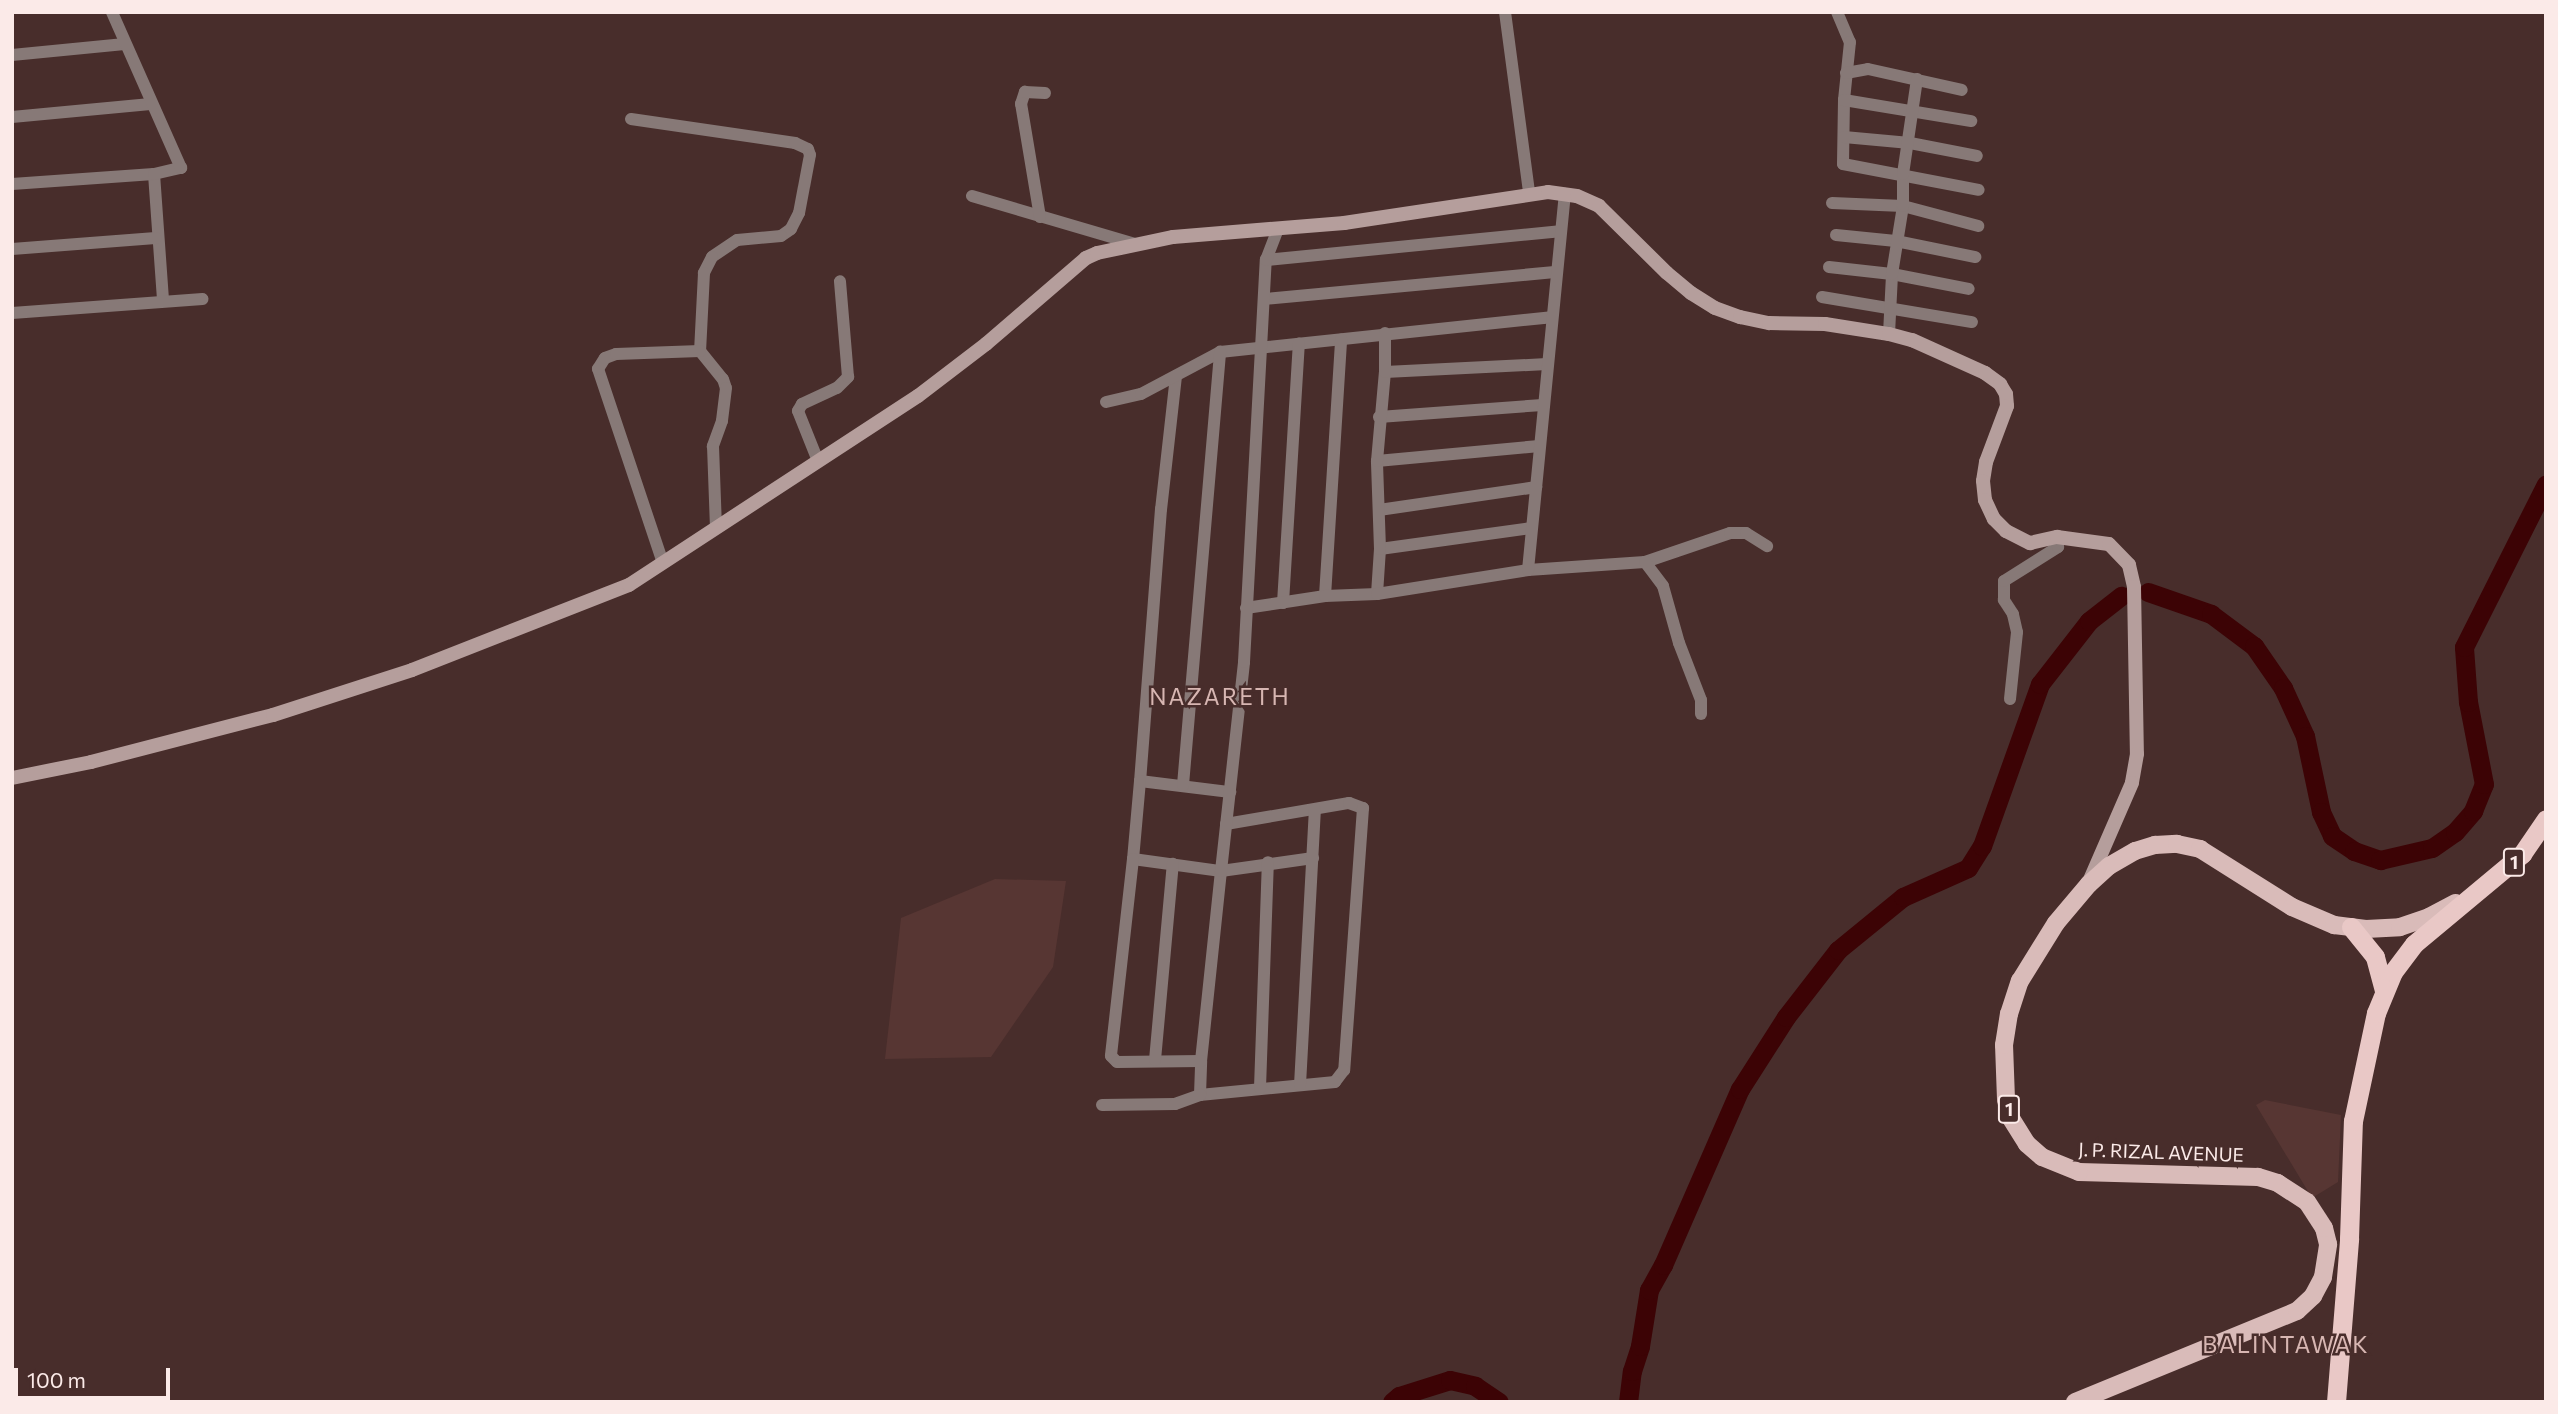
<!DOCTYPE html>
<style>
body{margin:0}
#map{position:relative;width:2558px;height:1414px;overflow:hidden;background:#482d2b;font-family:Commissioner,sans-serif}
div>[style]{position:absolute}
[style*='--x']{left:calc(var(--x)*1px);top:calc(var(--y)*1px);width:calc(var(--w)*1px);rotate:calc(var(--a)*1deg)}
.built>*{inset:0;background:#573633}
.river>*{height:19px;margin:-9.5px;padding:0 9.5px;transform-origin:9.5px;border-radius:9.5px;background:#3c0305}
.minor>*{height:12px;margin:-6px;padding:0 6px;transform-origin:6px;border-radius:6px;background:#877977}
.secondary>*{height:14px;margin:-7px;padding:0 7px;transform-origin:7px;border-radius:7px;background:#b59e9c}
.primary>*{height:18px;margin:-9px;padding:0 9px;transform-origin:9px;border-radius:9px;background:#d9bbb9}
.trunk>*{height:19px;margin:-9.5px;padding:0 9.5px;transform-origin:9.5px;border-radius:9.5px;background:#e9c8c6}
span{translate:-50% -50%;white-space:nowrap;text-align:center;line-height:1.15;-webkit-text-stroke:5px #482d2b;paint-order:stroke}
.shield-label span{padding:2px 5px;background:#482d2b;border:2px solid;border-radius:5px;-webkit-text-stroke-width:0}
.shield-label{font-size:18px;color:#fbeae8;font-weight:700}
.street-label{font-size:19px;color:#fbeae8}
.quarter-label{font-size:23px;color:#d7b6b2;letter-spacing:2px}
.frame{position:absolute;inset:0;border:14px solid #fbeae8;pointer-events:none}
.scale{position:absolute;left:14px;top:1368px;width:156px;height:32px;box-sizing:border-box;border:4px solid #fbeae8;border-top:0;padding-left:9px;font-size:21px;line-height:24px;white-space:nowrap;color:#fbeae8;-webkit-text-stroke:5px #482d2b;paint-order:stroke}
</style>
<div id="map">
<div class="built">
<div style="clip-path:polygon(995px 879px,1066px 881px,1053px 967px,991px 1057px,885px 1059px,901px 918px)"></div>
<div style="clip-path:polygon(2265px 1100px,2341px 1115px,2338px 1182px,2312px 1198px,2256px 1105px)"></div>
</div>
<div class="river">
<div style="--x:2148;--y:592;--w:67;--a:19.2"></div>
<div style="--x:2211;--y:614;--w:54;--a:36.7"></div>
<div style="--x:2254;--y:646;--w:51;--a:55.4"></div>
<div style="--x:2283;--y:688;--w:53;--a:65.4"></div>
<div style="--x:2305;--y:736;--w:78;--a:78.1"></div>
<div style="--x:2321;--y:812;--w:26;--a:65"></div>
<div style="--x:2332;--y:836;--w:27;--a:34"></div>
<div style="--x:2354;--y:851;--w:28;--a:19"></div>
<div style="--x:2380;--y:860;--w:53;--a:-13"></div>
<div style="--x:2432;--y:848;--w:28;--a:-35"></div>
<div style="--x:2455;--y:832;--w:28;--a:-49"></div>
<div style="--x:2473;--y:811;--w:29;--a:-68"></div>
<div style="--x:2484;--y:784;--w:84;--a:-101"></div>
<div style="--x:2468;--y:702;--w:55;--a:-94.2"></div>
<div style="--x:2464;--y:647;--w:182;--a:-63.3"></div>
<div style="--x:1392;--y:1402;--w:9;--a:-41"></div>
<div style="--x:1399;--y:1396;--w:53;--a:-17.4"></div>
<div style="--x:1450;--y:1380;--w:26;--a:13"></div>
<div style="--x:1475;--y:1386;--w:29;--a:34"></div>
<div style="--x:1628;--y:1402;--w:31;--a:-83"></div>
<div style="--x:1632;--y:1371;--w:26;--a:-72"></div>
<div style="--x:1640;--y:1346;--w:57;--a:-80.9"></div>
<div style="--x:1649;--y:1290;--w:29;--a:-61"></div>
<div style="--x:1663;--y:1265;--w:192;--a:-66.4"></div>
<div style="--x:1740;--y:1089;--w:85;--a:-57.4"></div>
<div style="--x:1786;--y:1017;--w:85;--a:-52.2"></div>
<div style="--x:1838;--y:950;--w:84;--a:-39.2"></div>
<div style="--x:1903;--y:897;--w:71;--a:-24"></div>
<div style="--x:1968;--y:868;--w:26;--a:-58"></div>
<div style="--x:1982;--y:846;--w:172;--a:-70.3"></div>
<div style="--x:2040;--y:684;--w:80;--a:-52.1"></div>
<div style="--x:2089;--y:621;--w:41;--a:-38"></div>
</div>
<div class="minor">
<div style="--x:1505;--y:12;--w:183;--a:82.4"></div>
<div style="--x:1837;--y:12;--w:33;--a:67"></div>
<div style="--x:1850;--y:42;--w:58;--a:95.9"></div>
<div style="--x:1844;--y:100;--w:64;--a:90.9"></div>
<div style="--x:1843;--y:164;--w:138;--a:10.8"></div>
<div style="--x:12;--y:55;--w:113;--a:-5.6"></div>
<div style="--x:1846;--y:73;--w:22;--a:-10"></div>
<div style="--x:1868;--y:69;--w:96;--a:12.6"></div>
<div style="--x:1844;--y:100;--w:129;--a:9.4"></div>
<div style="--x:12;--y:117;--w:139;--a:-5.4"></div>
<div style="--x:631;--y:119;--w:166;--a:8.3"></div>
<div style="--x:795;--y:143;--w:14;--a:25"></div>
<div style="--x:808;--y:149;--w:6;--a:72"></div>
<div style="--x:810;--y:155;--w:59;--a:100.7"></div>
<div style="--x:799;--y:213;--w:18;--a:117"></div>
<div style="--x:791;--y:229;--w:12;--a:145"></div>
<div style="--x:781;--y:236;--w:44;--a:174.8"></div>
<div style="--x:737;--y:240;--w:30;--a:146"></div>
<div style="--x:712;--y:257;--w:18;--a:117"></div>
<div style="--x:704;--y:273;--w:78;--a:92.9"></div>
<div style="--x:700;--y:351;--w:36;--a:51"></div>
<div style="--x:723;--y:379;--w:9;--a:72"></div>
<div style="--x:726;--y:388;--w:33;--a:97"></div>
<div style="--x:722;--y:421;--w:27;--a:110"></div>
<div style="--x:713;--y:446;--w:82;--a:87.9"></div>
<div style="--x:1844;--y:137;--w:66;--a:5.2"></div>
<div style="--x:1910;--y:143;--w:68;--a:11"></div>
<div style="--x:154;--y:174;--w:126;--a:85.9"></div>
<div style="--x:12;--y:184;--w:142;--a:-4"></div>
<div style="--x:154;--y:174;--w:28;--a:-13"></div>
<div style="--x:181;--y:168;--w:171;--a:-113.9"></div>
<div style="--x:972;--y:196;--w:170;--a:16.4"></div>
<div style="--x:1832;--y:203;--w:71;--a:2.4"></div>
<div style="--x:1903;--y:206;--w:78;--a:14.9"></div>
<div style="--x:1040;--y:217;--w:115;--a:-99.5"></div>
<div style="--x:1021;--y:104;--w:13;--a:-72"></div>
<div style="--x:1025;--y:92;--w:20;--a:3"></div>
<div style="--x:1836;--y:235;--w:60;--a:5.7"></div>
<div style="--x:1896;--y:241;--w:81;--a:11.4"></div>
<div style="--x:12;--y:249;--w:144;--a:-4.4"></div>
<div style="--x:1266;--y:260;--w:295;--a:-5.6"></div>
<div style="--x:1829;--y:267;--w:63;--a:6.3"></div>
<div style="--x:1892;--y:274;--w:78;--a:11"></div>
<div style="--x:1822;--y:297;--w:152;--a:9.5"></div>
<div style="--x:1264;--y:299;--w:292;--a:-5.3"></div>
<div style="--x:12;--y:313;--w:191;--a:-4.2"></div>
<div style="--x:1889;--y:334;--w:60;--a:-87.1"></div>
<div style="--x:1892;--y:274;--w:69;--a:-80.8"></div>
<div style="--x:1903;--y:206;--w:32;--a:-90"></div>
<div style="--x:1903;--y:174;--w:96;--a:-81.6"></div>
<div style="--x:1385;--y:372;--w:162;--a:-2.8"></div>
<div style="--x:1176;--y:376;--w:134;--a:96.4"></div>
<div style="--x:1161;--y:509;--w:273;--a:94.4"></div>
<div style="--x:1140;--y:781;--w:91;--a:7"></div>
<div style="--x:1106;--y:402;--w:36;--a:-13"></div>
<div style="--x:1141;--y:394;--w:89;--a:-28"></div>
<div style="--x:1220;--y:352;--w:333;--a:-6"></div>
<div style="--x:1379;--y:417;--w:164;--a:-4.2"></div>
<div style="--x:818;--y:461;--w:54;--a:-111.8"></div>
<div style="--x:798;--y:411;--w:8;--a:-60"></div>
<div style="--x:802;--y:404;--w:38;--a:-25"></div>
<div style="--x:837;--y:388;--w:16;--a:-45"></div>
<div style="--x:848;--y:377;--w:96;--a:-94.8"></div>
<div style="--x:1377;--y:461;--w:163;--a:-5.3"></div>
<div style="--x:1379;--y:510;--w:159;--a:-8.3"></div>
<div style="--x:1380;--y:549;--w:153;--a:-7.9"></div>
<div style="--x:1645;--y:562;--w:90;--a:-18.8"></div>
<div style="--x:1730;--y:533;--w:16;--a:0"></div>
<div style="--x:1746;--y:533;--w:25;--a:32"></div>
<div style="--x:663;--y:563;--w:205;--a:-108.5"></div>
<div style="--x:598;--y:369;--w:13;--a:-58"></div>
<div style="--x:605;--y:358;--w:12;--a:-20"></div>
<div style="--x:616;--y:354;--w:84;--a:-2"></div>
<div style="--x:1528;--y:570;--w:117;--a:-3.9"></div>
<div style="--x:1645;--y:562;--w:30;--a:53"></div>
<div style="--x:1663;--y:586;--w:59;--a:74.3"></div>
<div style="--x:1679;--y:643;--w:61;--a:68.9"></div>
<div style="--x:1701;--y:700;--w:14;--a:90"></div>
<div style="--x:1377;--y:594;--w:45;--a:-86.2"></div>
<div style="--x:1380;--y:549;--w:88;--a:-92"></div>
<div style="--x:1377;--y:461;--w:89;--a:-84.9"></div>
<div style="--x:1385;--y:372;--w:39;--a:-90"></div>
<div style="--x:1325;--y:596;--w:257;--a:-86.4"></div>
<div style="--x:1283;--y:603;--w:260;--a:-86.5"></div>
<div style="--x:1246;--y:608;--w:80;--a:-8.6"></div>
<div style="--x:1325;--y:596;--w:52;--a:-2.2"></div>
<div style="--x:1377;--y:594;--w:153;--a:-9"></div>
<div style="--x:1528;--y:570;--w:378;--a:-84.4"></div>
<div style="--x:2010;--y:699;--w:67;--a:-84"></div>
<div style="--x:2017;--y:632;--w:18;--a:-103"></div>
<div style="--x:2013;--y:614;--w:17;--a:-123"></div>
<div style="--x:2004;--y:600;--w:19;--a:-90"></div>
<div style="--x:2004;--y:581;--w:64;--a:-32.2"></div>
<div style="--x:2058;--y:547;--w:10;--a:-96"></div>
<div style="--x:1140;--y:781;--w:78;--a:95.1"></div>
<div style="--x:1133;--y:859;--w:89;--a:7.8"></div>
<div style="--x:1221;--y:871;--w:93;--a:-8"></div>
<div style="--x:1183;--y:785;--w:435;--a:-85.1"></div>
<div style="--x:1226;--y:824;--w:125;--a:-9.7"></div>
<div style="--x:1349;--y:803;--w:15;--a:20"></div>
<div style="--x:1363;--y:808;--w:263;--a:94.1"></div>
<div style="--x:1344;--y:1070;--w:15;--a:127"></div>
<div style="--x:1335;--y:1082;--w:136;--a:174.5"></div>
<div style="--x:1200;--y:1095;--w:34;--a:-88"></div>
<div style="--x:1201;--y:1061;--w:191;--a:-84"></div>
<div style="--x:1221;--y:871;--w:210;--a:-83.7"></div>
<div style="--x:1244;--y:662;--w:403;--a:-86.9"></div>
<div style="--x:1266;--y:260;--w:34;--a:-69"></div>
<div style="--x:1133;--y:859;--w:198;--a:96.4"></div>
<div style="--x:1111;--y:1056;--w:8;--a:45"></div>
<div style="--x:1117;--y:1062;--w:84;--a:-0.7"></div>
<div style="--x:1155;--y:1060;--w:197;--a:-84.8"></div>
<div style="--x:1300;--y:1085;--w:276;--a:-86.9"></div>
<div style="--x:1260;--y:1088;--w:226;--a:-88"></div>
<div style="--x:1102;--y:1105;--w:73;--a:-0.8"></div>
<div style="--x:1175;--y:1104;--w:27;--a:-20"></div>
</div>
<div class="secondary">
<div style="--x:12;--y:778;--w:81;--a:-11.4"></div>
<div style="--x:91;--y:762;--w:188;--a:-14.5"></div>
<div style="--x:273;--y:715;--w:146;--a:-17.9"></div>
<div style="--x:412;--y:670;--w:233;--a:-21.4"></div>
<div style="--x:629;--y:585;--w:345;--a:-33.2"></div>
<div style="--x:918;--y:396;--w:86;--a:-37.4"></div>
<div style="--x:986;--y:344;--w:132;--a:-40.7"></div>
<div style="--x:1086;--y:258;--w:12;--a:-24"></div>
<div style="--x:1097;--y:253;--w:78;--a:-11.9"></div>
<div style="--x:1173;--y:237;--w:172;--a:-4.7"></div>
<div style="--x:1344;--y:223;--w:206;--a:-8.6"></div>
<div style="--x:1548;--y:192;--w:29;--a:8"></div>
<div style="--x:1577;--y:196;--w:24;--a:24"></div>
<div style="--x:1599;--y:206;--w:95;--a:44.6"></div>
<div style="--x:1667;--y:273;--w:31;--a:40"></div>
<div style="--x:1691;--y:293;--w:28;--a:32"></div>
<div style="--x:1715;--y:308;--w:27;--a:20"></div>
<div style="--x:1740;--y:317;--w:30;--a:12"></div>
<div style="--x:1769;--y:323;--w:56;--a:1"></div>
<div style="--x:1825;--y:324;--w:65;--a:8.9"></div>
<div style="--x:1889;--y:334;--w:24;--a:15"></div>
<div style="--x:1912;--y:340;--w:80;--a:24.3"></div>
<div style="--x:1985;--y:373;--w:19;--a:36"></div>
<div style="--x:2000;--y:384;--w:12;--a:59"></div>
<div style="--x:2006;--y:394;--w:12;--a:85"></div>
<div style="--x:2007;--y:406;--w:60;--a:110.6"></div>
<div style="--x:1986;--y:462;--w:19;--a:99"></div>
<div style="--x:1983;--y:481;--w:19;--a:84"></div>
<div style="--x:1985;--y:500;--w:21;--a:65"></div>
<div style="--x:1994;--y:519;--w:17;--a:45"></div>
<div style="--x:2006;--y:531;--w:27;--a:27"></div>
<div style="--x:2030;--y:543;--w:28;--a:-13"></div>
<div style="--x:2057;--y:537;--w:52;--a:7.7"></div>
<div style="--x:2109;--y:544;--w:29;--a:46"></div>
<div style="--x:2129;--y:565;--w:23;--a:77"></div>
<div style="--x:2134;--y:587;--w:167;--a:89"></div>
<div style="--x:2137;--y:754;--w:29;--a:100"></div>
<div style="--x:2132;--y:783;--w:108;--a:113.5"></div>
</div>
<div class="primary">
<div style="--x:2075;--y:1402;--w:240;--a:-22.3"></div>
<div style="--x:2297;--y:1311;--w:22;--a:-43"></div>
<div style="--x:2313;--y:1296;--w:21;--a:-62"></div>
<div style="--x:2323;--y:1277;--w:33;--a:-81"></div>
<div style="--x:2328;--y:1244;--w:16;--a:-104"></div>
<div style="--x:2324;--y:1228;--w:31;--a:-123"></div>
<div style="--x:2307;--y:1202;--w:35;--a:-147"></div>
<div style="--x:2278;--y:1183;--w:21;--a:-163"></div>
<div style="--x:2258;--y:1177;--w:179;--a:-178.4"></div>
<div style="--x:2079;--y:1172;--w:40;--a:-158"></div>
<div style="--x:2042;--y:1157;--w:20;--a:-139"></div>
<div style="--x:2027;--y:1144;--w:32;--a:-122"></div>
<div style="--x:2010;--y:1117;--w:18;--a:-103"></div>
<div style="--x:2006;--y:1099;--w:54;--a:-92.1"></div>
<div style="--x:2004;--y:1045;--w:31;--a:-81"></div>
<div style="--x:2009;--y:1014;--w:35;--a:-72"></div>
<div style="--x:2020;--y:981;--w:68;--a:-58.2"></div>
<div style="--x:2056;--y:923;--w:51;--a:-49.8"></div>
<div style="--x:2089;--y:884;--w:27;--a:-42"></div>
<div style="--x:2109;--y:866;--w:30;--a:-30"></div>
<div style="--x:2135;--y:851;--w:21;--a:-17"></div>
<div style="--x:2155;--y:845;--w:22;--a:-3"></div>
<div style="--x:2177;--y:844;--w:24;--a:12"></div>
<div style="--x:2200;--y:849;--w:109;--a:32.2"></div>
<div style="--x:2292;--y:907;--w:46;--a:23.2"></div>
<div style="--x:2334;--y:925;--w:32;--a:7"></div>
<div style="--x:2366;--y:929;--w:34;--a:-3"></div>
<div style="--x:2400;--y:927;--w:31;--a:-19"></div>
<div style="--x:2429;--y:917;--w:30;--a:-28"></div>
</div>
<div class="trunk">
<div style="--x:2351;--y:927;--w:38;--a:51"></div>
<div style="--x:2375;--y:957;--w:34;--a:75"></div>
<div style="--x:2336;--y:1402;--w:164;--a:-85.4"></div>
<div style="--x:2349;--y:1239;--w:118;--a:-88.1"></div>
<div style="--x:2353;--y:1121;--w:110;--a:-78"></div>
<div style="--x:2376;--y:1013;--w:44;--a:-67.5"></div>
<div style="--x:2393;--y:972;--w:35;--a:-53"></div>
<div style="--x:2414;--y:944;--w:141;--a:-39.8"></div>
<div style="--x:2522;--y:854;--w:42;--a:-55.6"></div>
</div>
<div class="shield-label">
<span style="left:2514px;top:862px">1</span>
<span style="left:2009px;top:1109px">1</span>
</div>
<div class="street-label">
<span style="left:2161px;top:1152px;rotate:2deg">J. P. RIZAL AVENUE</span>
</div>
<div class="quarter-label">
<span style="left:1220px;top:696px">NAZARETH</span>
<span style="left:2286px;top:1344px">BALINTAWAK</span>
</div>
<div class="frame"></div>
<div class="scale">100 m</div>
</div>
